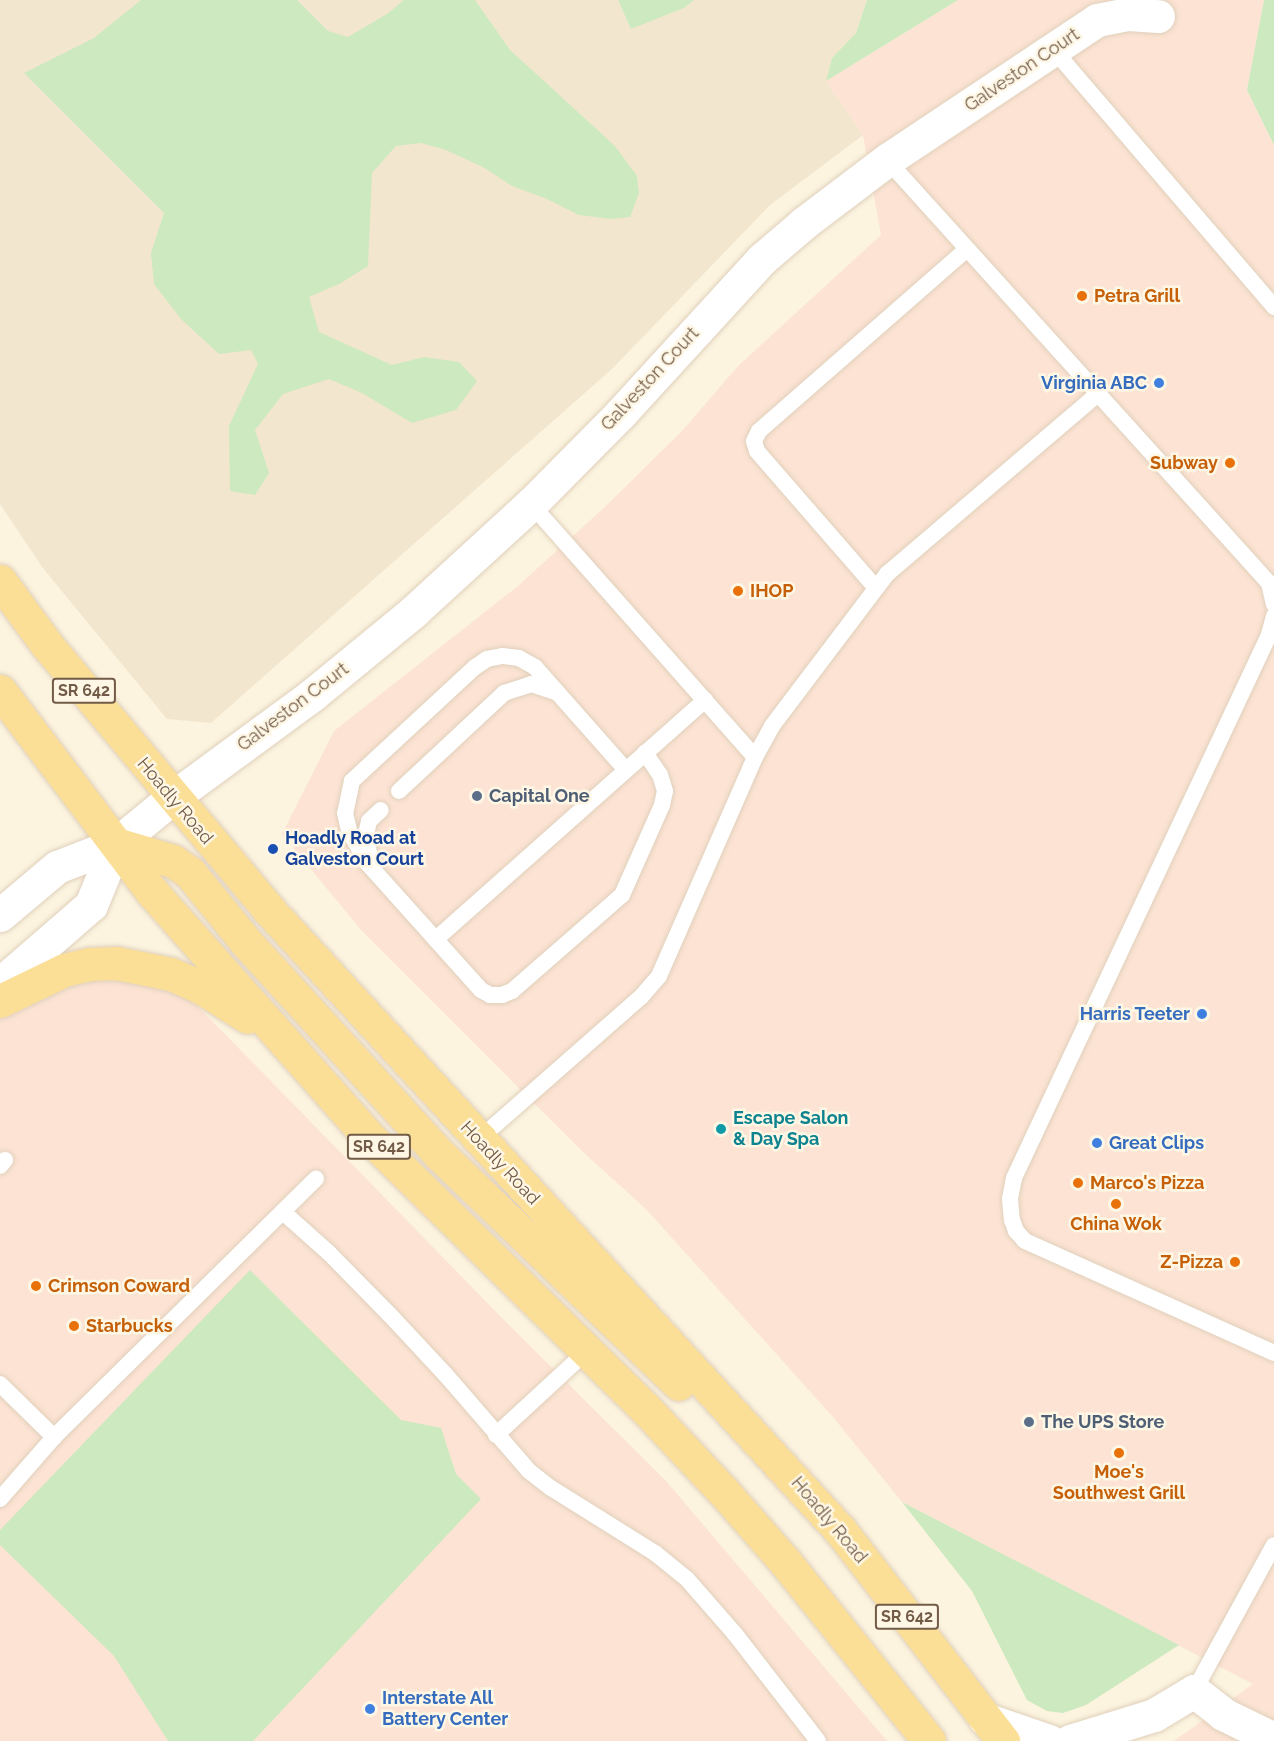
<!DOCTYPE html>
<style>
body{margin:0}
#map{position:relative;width:1274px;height:1741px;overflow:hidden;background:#fcf4df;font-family:Raleway,sans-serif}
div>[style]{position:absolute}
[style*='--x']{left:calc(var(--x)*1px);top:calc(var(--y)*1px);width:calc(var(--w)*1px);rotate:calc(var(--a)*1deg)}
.residential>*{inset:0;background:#f3e6ce}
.commercial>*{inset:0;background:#fce3d3}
.green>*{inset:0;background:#cce9bf}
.roads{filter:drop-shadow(0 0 2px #e0d0bc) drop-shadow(0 0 2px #e0d0bc)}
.lane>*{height:16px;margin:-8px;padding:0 8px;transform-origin:8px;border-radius:8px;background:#fff}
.street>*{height:33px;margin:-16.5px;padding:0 16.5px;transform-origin:16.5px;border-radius:16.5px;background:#fff}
.primary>*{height:33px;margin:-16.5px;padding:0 16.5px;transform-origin:16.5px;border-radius:16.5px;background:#fbdf97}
.dots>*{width:16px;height:16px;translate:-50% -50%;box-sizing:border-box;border:3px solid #fff7e5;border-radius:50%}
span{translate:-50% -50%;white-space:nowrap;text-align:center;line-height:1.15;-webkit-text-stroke:5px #fff7e5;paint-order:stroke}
.shield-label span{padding:2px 4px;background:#fff7e5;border:2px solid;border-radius:4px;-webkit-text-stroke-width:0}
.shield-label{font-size:16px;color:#725b47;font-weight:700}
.street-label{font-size:18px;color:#725b47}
.food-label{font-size:18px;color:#c56008;font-weight:700}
.left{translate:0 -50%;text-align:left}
.right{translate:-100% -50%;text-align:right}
.shop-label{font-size:18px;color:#366cbe;font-weight:700}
.service-label{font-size:18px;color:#4e5e75;font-weight:700}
.transit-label{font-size:18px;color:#164399;font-weight:700}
.culture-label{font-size:18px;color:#0d838f;font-weight:700}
</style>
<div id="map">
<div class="residential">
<div style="clip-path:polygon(0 0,618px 0,631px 28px,684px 8px,694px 0,867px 0,856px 33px,832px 58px,826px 81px,863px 135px,770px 205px,613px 368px,211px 723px,167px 719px,42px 567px,0 504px)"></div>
</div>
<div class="commercial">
<div style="clip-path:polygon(958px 0,1264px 0,1247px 90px,1274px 145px,1274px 1741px,1174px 1741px,1253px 1684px,902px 1502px,833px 1417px,647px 1210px,583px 1152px,362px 931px,282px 834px,334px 731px,518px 586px,606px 506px,683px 430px,738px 366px,881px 235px,863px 135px,826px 81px)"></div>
<div style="clip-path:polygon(102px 974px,146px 977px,189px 998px,219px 1028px,503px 1319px,666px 1481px,887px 1741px,0 1741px,0 1018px,57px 984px)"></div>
</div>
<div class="green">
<div style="clip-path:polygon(141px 0,297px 0,328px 31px,348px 37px,387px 14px,404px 0,475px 0,510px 50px,615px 146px,637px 176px,639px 193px,630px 217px,611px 219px,579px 215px,547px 199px,512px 186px,483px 167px,446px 150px,421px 143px,396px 146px,372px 173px,368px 266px,341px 283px,309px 297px,319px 332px,392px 365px,424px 357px,459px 362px,477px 381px,456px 410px,412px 423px,362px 393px,329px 379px,283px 394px,255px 430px,269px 473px,255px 495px,230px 491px,229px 426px,258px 364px,251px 350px,219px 354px,181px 319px,154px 284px,151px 253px,164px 213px,24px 73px,94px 38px)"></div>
<div style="clip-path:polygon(618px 0,694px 0,684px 8px,631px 29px)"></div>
<div style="clip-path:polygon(867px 0,958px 0,826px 81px,832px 58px,856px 33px)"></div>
<div style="clip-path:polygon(1264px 0,1274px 0,1274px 145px,1247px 90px)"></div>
<div style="clip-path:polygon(250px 1270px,401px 1420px,441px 1428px,456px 1474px,481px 1499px,253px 1741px,168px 1741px,114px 1656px,0 1545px,0 1530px)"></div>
<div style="clip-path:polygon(902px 1502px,1179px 1645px,1086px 1705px,1063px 1713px,1047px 1711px,1027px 1700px,972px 1591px)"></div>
</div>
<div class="roads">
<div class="lane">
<div style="--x:1053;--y:49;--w:340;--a:49.4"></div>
<div style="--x:887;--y:160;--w:570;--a:47.92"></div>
<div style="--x:1269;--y:583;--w:22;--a:77"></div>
<div style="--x:531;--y:504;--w:338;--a:48.5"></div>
<div style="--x:876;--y:588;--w:181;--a:-131"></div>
<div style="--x:757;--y:451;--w:10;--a:-107"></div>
<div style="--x:754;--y:441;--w:11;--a:-63"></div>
<div style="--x:759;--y:431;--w:276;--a:-41.2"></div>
<div style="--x:1274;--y:616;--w:20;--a:105"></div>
<div style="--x:1269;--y:635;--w:600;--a:115.16"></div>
<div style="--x:1014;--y:1178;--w:21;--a:101"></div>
<div style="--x:1010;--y:1199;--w:21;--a:85"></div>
<div style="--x:1012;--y:1220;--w:12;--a:70"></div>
<div style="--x:1016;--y:1231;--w:13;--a:48"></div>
<div style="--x:1025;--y:1241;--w:273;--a:24.2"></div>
<div style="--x:626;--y:770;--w:137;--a:-131.5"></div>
<div style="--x:535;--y:667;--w:18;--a:-151"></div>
<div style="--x:519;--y:658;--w:17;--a:-173"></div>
<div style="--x:502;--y:656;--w:15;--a:169"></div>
<div style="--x:487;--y:659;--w:14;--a:146"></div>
<div style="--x:475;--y:667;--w:168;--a:137.2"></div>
<div style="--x:352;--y:781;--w:33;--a:102"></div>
<div style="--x:345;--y:813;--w:18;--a:77"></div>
<div style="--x:349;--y:831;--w:38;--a:60"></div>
<div style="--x:368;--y:864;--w:169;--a:48.1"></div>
<div style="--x:481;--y:990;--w:10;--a:29"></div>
<div style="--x:490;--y:995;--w:12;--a:0"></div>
<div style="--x:502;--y:995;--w:11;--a:-22"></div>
<div style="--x:512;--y:991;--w:146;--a:-41.1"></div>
<div style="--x:622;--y:895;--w:98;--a:-66"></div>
<div style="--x:662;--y:805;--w:14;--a:-78"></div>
<div style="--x:665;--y:791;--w:17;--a:-107"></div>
<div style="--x:660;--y:775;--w:27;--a:-124"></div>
<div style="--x:399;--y:791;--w:144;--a:-43"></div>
<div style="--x:504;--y:693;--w:28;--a:-18"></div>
<div style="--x:531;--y:684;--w:26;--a:18"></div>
<div style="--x:371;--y:859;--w:18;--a:-106"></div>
<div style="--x:366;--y:842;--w:12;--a:-85"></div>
<div style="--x:367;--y:830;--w:9;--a:-77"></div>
<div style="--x:369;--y:821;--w:16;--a:-43"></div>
<div style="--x:436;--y:939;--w:360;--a:-41.6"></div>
<div style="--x:478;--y:1140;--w:217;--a:-41.3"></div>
<div style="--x:641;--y:997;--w:28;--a:-49"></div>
<div style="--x:659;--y:976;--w:239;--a:-66.3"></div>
<div style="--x:755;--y:757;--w:35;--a:-61"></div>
<div style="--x:772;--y:726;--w:191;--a:-52.9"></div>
<div style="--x:887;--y:574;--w:277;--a:-40.5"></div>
<div style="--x:0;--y:1166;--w:8;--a:-50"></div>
<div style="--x:283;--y:1212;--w:62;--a:41.7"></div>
<div style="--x:329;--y:1253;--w:86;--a:45.5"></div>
<div style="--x:389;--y:1314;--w:82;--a:47"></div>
<div style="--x:445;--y:1374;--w:128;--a:49.1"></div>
<div style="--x:529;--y:1471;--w:28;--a:38"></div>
<div style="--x:551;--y:1488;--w:123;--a:32"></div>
<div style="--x:655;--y:1553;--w:41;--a:39.1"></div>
<div style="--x:687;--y:1579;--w:73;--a:48.9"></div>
<div style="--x:735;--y:1634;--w:135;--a:52.2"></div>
<div style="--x:0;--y:1384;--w:76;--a:44.5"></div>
<div style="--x:496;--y:1435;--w:124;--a:-42.7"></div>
<div style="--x:0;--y:1499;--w:82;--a:-48.9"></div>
<div style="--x:54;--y:1437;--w:368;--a:-44.6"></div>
<div style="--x:1194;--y:1691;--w:166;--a:-61.3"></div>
</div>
<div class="street">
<div style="--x:0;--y:915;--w:75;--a:-40.1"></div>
<div style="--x:57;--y:867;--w:63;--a:-21.3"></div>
<div style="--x:116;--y:844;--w:72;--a:-39.4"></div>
<div style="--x:172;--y:798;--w:174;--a:-36.3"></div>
<div style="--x:312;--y:695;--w:131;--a:-39.4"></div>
<div style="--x:413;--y:612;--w:160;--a:-42.5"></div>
<div style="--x:531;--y:504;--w:127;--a:-45.3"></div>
<div style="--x:620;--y:414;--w:210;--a:-47.5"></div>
<div style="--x:762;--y:259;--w:55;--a:-40.6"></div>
<div style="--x:804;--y:223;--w:104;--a:-37.2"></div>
<div style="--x:887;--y:160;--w:252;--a:-33.7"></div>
<div style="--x:1097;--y:20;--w:32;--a:-11"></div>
<div style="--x:1128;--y:14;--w:30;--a:4"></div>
<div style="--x:0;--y:984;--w:121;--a:-41"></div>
<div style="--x:91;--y:905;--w:66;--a:-67.7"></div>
<div style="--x:985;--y:1719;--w:68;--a:19"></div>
<div style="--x:1070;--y:1741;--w:88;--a:-17.2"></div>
<div style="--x:1154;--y:1715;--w:47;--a:-31"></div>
<div style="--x:1194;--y:1691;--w:37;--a:38"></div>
<div style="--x:1223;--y:1714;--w:57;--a:26.1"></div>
</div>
<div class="primary">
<div style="--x:0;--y:581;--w:79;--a:53.7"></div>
<div style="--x:47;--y:645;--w:346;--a:50"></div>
<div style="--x:269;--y:910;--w:843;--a:47.36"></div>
<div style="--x:840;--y:1530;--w:267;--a:52.3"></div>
<div style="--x:0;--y:691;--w:253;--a:52.9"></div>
<div style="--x:153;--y:893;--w:320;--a:48.5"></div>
<div style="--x:365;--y:1133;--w:391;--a:44.5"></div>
<div style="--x:644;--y:1407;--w:115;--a:46.8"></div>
<div style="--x:723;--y:1491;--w:96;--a:48.8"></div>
<div style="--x:786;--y:1563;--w:228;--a:51.2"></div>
<div style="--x:116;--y:844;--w:59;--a:16.6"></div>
<div style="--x:173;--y:861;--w:21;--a:35"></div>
<div style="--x:190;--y:873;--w:89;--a:50.9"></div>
<div style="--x:246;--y:942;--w:287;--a:47.7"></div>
<div style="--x:439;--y:1154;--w:332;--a:43.8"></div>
<div style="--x:0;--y:1001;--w:71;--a:-25.8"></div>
<div style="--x:64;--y:970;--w:27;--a:-13"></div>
<div style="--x:90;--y:964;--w:26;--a:-2"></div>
<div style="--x:116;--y:963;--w:56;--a:11.3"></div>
<div style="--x:171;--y:974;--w:34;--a:24"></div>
<div style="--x:202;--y:988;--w:54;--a:32.2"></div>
</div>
</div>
<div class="dots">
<div style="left:1082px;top:296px;background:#e8710a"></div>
<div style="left:1159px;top:383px;background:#3f7fe0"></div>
<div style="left:1230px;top:463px;background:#e8710a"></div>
<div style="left:738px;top:591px;background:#e8710a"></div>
<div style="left:477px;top:796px;background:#5c6f8a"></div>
<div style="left:273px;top:849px;background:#1a4fb4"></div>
<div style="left:1202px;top:1014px;background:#3f7fe0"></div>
<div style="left:721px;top:1129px;background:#0f9aa8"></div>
<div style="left:1097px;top:1143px;background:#3f7fe0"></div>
<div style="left:1078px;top:1183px;background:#e8710a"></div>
<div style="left:1116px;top:1204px;background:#e8710a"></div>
<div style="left:1235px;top:1262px;background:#e8710a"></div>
<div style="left:36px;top:1286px;background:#e8710a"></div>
<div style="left:74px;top:1326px;background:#e8710a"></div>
<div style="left:1029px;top:1422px;background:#5c6f8a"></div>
<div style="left:1119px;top:1453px;background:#e8710a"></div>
<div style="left:370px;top:1709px;background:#3f7fe0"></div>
</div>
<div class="shield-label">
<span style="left:84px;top:691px">SR 642</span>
<span style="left:379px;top:1147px">SR 642</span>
<span style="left:907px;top:1617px">SR 642</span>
</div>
<div class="street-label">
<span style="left:1022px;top:70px;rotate:-34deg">Galveston Court</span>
<span style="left:650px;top:379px;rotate:-47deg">Galveston Court</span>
<span style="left:293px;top:707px;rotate:-37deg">Galveston Court</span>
<span style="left:175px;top:801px;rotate:50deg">Hoadly Road</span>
<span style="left:500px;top:1163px;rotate:47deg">Hoadly Road</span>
<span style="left:829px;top:1520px;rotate:50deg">Hoadly Road</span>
</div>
<div class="food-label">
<span class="left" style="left:1094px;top:296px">Petra Grill</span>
<span class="right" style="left:1218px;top:463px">Subway</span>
<span class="left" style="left:750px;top:591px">IHOP</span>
<span class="left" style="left:1090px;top:1183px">Marco's Pizza</span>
<span style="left:1116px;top:1224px">China Wok</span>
<span class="right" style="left:1223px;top:1262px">Z-Pizza</span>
<span class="left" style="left:48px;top:1286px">Crimson Coward</span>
<span class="left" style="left:86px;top:1326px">Starbucks</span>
<span style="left:1119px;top:1483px">Moe's<br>Southwest Grill</span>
</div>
<div class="shop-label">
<span class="right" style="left:1147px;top:383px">Virginia ABC</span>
<span class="right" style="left:1190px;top:1014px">Harris Teeter</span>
<span class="left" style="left:1109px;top:1143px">Great Clips</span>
<span class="left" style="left:382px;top:1709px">Interstate All<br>Battery Center</span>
</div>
<div class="service-label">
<span class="left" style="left:489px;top:796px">Capital One</span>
<span class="left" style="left:1041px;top:1422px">The UPS Store</span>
</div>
<div class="transit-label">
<span class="left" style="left:285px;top:849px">Hoadly Road at<br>Galveston Court</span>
</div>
<div class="culture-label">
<span class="left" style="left:733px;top:1129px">Escape Salon<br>&amp; Day Spa</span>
</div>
</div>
